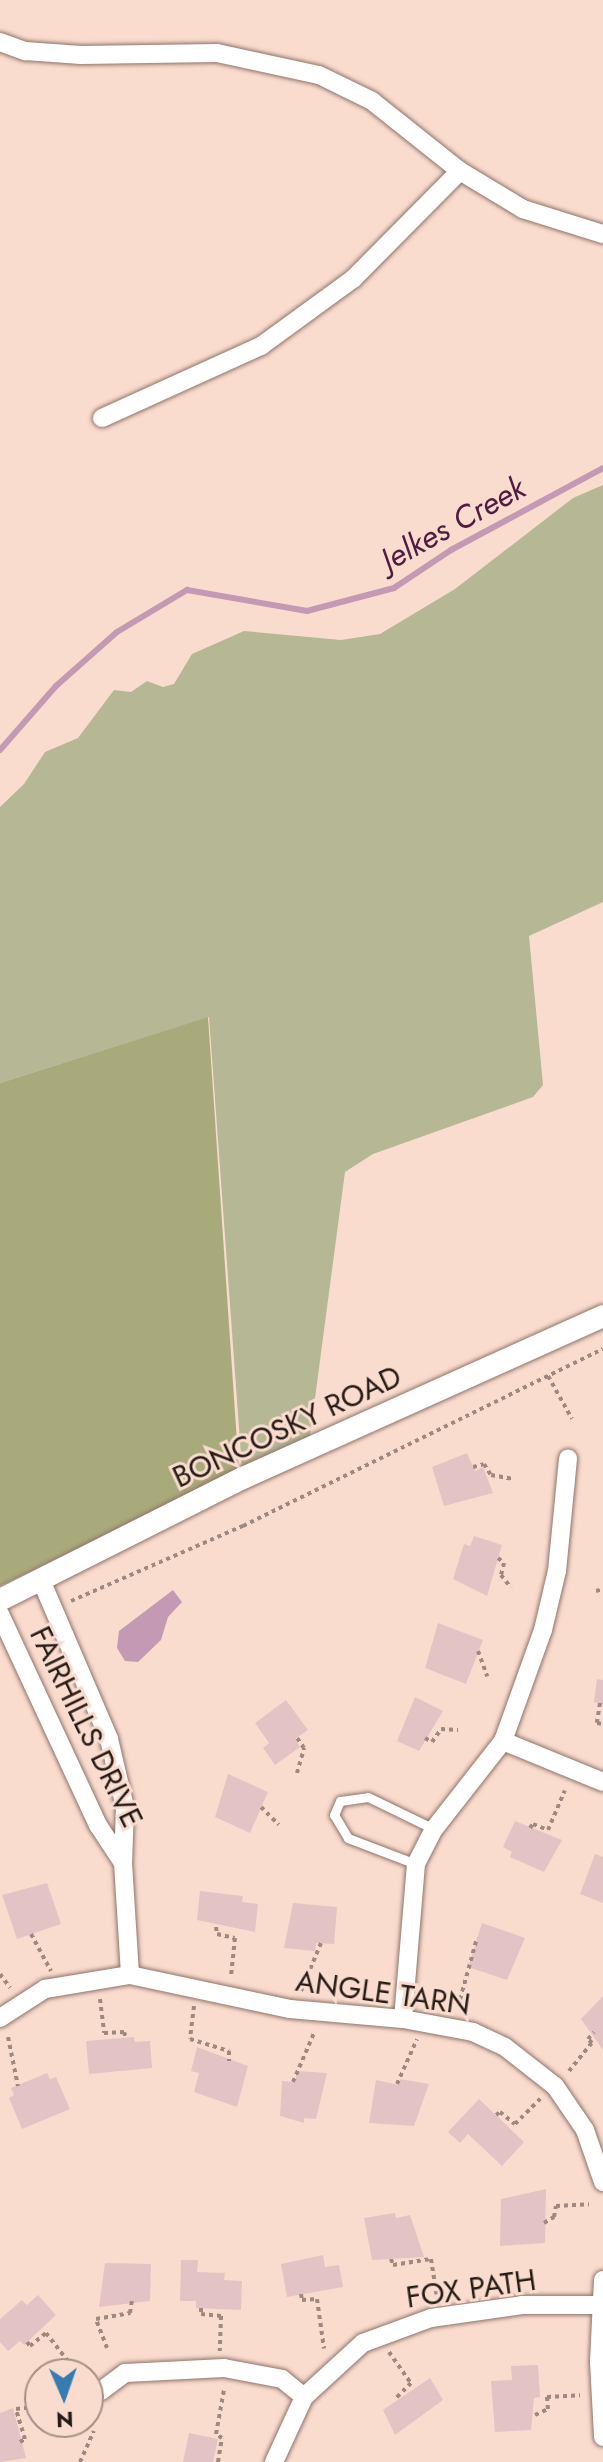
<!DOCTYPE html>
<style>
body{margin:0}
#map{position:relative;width:603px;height:2462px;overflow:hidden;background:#fadccf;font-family:Jost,sans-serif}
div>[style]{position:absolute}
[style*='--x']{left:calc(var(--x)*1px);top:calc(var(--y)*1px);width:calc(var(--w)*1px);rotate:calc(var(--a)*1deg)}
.green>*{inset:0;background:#b6b795}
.forest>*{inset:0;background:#a9aa7c}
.water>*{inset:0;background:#c499b4}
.stream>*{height:6px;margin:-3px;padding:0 3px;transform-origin:3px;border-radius:3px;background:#c499b4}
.building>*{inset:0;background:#e4c3c5}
.path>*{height:4px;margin-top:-2px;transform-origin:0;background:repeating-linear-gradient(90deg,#9e887f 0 4px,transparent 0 8px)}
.roads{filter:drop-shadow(0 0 2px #8f7469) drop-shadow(0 0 2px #8f7469)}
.service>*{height:9px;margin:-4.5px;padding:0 4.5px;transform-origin:4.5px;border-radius:4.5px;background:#fff}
.minor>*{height:18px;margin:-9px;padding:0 9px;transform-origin:9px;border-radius:9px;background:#fff}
.tertiary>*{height:22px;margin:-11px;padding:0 11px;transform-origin:11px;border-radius:11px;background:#fff}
span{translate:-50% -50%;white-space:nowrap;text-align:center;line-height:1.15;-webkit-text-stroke:6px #fadccf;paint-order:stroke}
.street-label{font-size:30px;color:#251b16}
.water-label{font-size:32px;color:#511c41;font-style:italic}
.north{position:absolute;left:24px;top:2358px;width:80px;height:80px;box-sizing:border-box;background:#fadccf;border:2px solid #a58f85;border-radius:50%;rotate:178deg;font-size:22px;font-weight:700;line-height:32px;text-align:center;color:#251b16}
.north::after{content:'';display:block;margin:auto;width:28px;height:36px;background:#377cb1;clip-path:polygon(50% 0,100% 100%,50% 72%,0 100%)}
</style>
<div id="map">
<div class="green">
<div style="clip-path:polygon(603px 485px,603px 902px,529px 936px,543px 1085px,533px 1097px,373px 1154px,345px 1172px,310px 1436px,242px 1469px,209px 1017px,0 1083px,0 807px,24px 784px,45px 752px,78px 738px,114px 690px,131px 692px,147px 681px,163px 687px,174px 684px,192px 654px,244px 631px,341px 640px,380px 634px,455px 589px,573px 498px)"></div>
</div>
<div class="forest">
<div style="clip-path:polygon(208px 1017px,239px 1471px,0 1586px,0 1083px)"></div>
</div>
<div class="water">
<div style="clip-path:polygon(173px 1590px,182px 1602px,168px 1617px,161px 1640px,138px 1662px,125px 1661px,117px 1648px,119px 1631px)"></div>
</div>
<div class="stream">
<div style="--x:0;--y:750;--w:85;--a:-48.8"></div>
<div style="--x:56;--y:686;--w:81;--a:-41.5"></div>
<div style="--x:117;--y:632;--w:82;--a:-31"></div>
<div style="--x:187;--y:590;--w:122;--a:9.9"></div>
<div style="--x:307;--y:611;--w:90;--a:-14.8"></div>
<div style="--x:394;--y:588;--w:69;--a:-33.7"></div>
<div style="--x:451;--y:550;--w:173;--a:-28.3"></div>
</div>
<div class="building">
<div style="clip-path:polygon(467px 1453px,475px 1471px,483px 1467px,493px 1493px,444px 1506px,432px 1467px)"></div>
<div style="clip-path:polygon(474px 1536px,502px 1545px,487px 1596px,453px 1579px,464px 1544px,470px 1546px)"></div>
<div style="clip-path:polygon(438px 1623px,483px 1640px,466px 1684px,425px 1668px)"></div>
<div style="clip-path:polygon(597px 1679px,603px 1680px,603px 1704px,594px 1702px)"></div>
<div style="clip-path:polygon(415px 1697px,443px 1711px,419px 1751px,397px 1741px)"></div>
<div style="clip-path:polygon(286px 1700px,308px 1730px,295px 1739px,300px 1747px,275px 1765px,263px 1748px,269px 1743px,255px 1723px)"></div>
<div style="clip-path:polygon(228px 1774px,268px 1792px,250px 1833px,215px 1817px)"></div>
<div style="clip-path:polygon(515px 1821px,562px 1840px,544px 1872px,510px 1857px,512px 1852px,503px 1847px)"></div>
<div style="clip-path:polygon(595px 1854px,603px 1857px,603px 1903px,580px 1894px)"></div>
<div style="clip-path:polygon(47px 1883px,61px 1924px,17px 1939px,2px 1895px)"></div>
<div style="clip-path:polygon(200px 1891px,243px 1896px,242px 1902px,258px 1904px,255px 1932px,197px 1920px)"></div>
<div style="clip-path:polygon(293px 1903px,337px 1907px,334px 1944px,316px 1943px,315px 1951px,284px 1948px)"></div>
<div style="clip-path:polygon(482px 1923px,525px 1938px,507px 1980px,468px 1967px)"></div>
<div style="clip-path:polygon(603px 1996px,603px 2050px,581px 2019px)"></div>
<div style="clip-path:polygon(134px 2037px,135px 2042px,150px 2041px,152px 2068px,89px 2074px,86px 2041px)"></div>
<div style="clip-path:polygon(197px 2047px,248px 2066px,237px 2107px,194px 2092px,199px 2073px,191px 2071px)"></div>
<div style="clip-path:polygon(296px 2071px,327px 2073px,316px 2119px,304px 2118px,304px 2123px,280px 2116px,282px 2081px,296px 2082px)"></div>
<div style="clip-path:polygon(47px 2073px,50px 2079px,56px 2077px,70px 2109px,22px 2129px,9px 2098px,14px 2095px,11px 2088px)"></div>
<div style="clip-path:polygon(400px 2079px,429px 2084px,414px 2126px,369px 2123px,376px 2080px,399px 2085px)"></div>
<div style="clip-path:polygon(479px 2099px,524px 2142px,502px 2166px,468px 2134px,460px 2143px,448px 2132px)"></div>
<div style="clip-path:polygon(546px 2189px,545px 2243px,500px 2246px,501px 2199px)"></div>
<div style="clip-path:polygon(395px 2213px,396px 2218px,410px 2215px,424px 2257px,372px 2260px,364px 2218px)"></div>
<div style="clip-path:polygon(323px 2255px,325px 2267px,339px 2265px,343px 2287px,287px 2297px,281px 2264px)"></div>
<div style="clip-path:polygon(181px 2260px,198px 2260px,197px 2272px,225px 2273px,224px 2280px,242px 2281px,241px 2310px,196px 2308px,196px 2301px,180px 2301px)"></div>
<div style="clip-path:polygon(105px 2263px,151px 2264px,150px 2301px,99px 2307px)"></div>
<div style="clip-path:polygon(38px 2295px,56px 2315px,24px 2345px,20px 2341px,8px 2351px,0 2342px,0 2319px,22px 2300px,27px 2305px)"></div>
<div style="clip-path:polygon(538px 2365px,540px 2397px,534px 2398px,531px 2430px,495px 2432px,491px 2381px,512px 2380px,511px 2366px)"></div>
<div style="clip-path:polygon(430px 2378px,443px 2400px,395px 2435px,383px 2410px)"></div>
<div style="clip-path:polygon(13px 2408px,26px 2458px,0 2462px,0 2413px)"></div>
<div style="clip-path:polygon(189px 2433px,218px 2439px,213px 2462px,183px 2462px)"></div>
</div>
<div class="path">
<div style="--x:548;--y:1376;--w:49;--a:60.8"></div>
<div style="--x:473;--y:1467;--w:11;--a:-15"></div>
<div style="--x:484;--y:1464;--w:13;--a:58"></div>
<div style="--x:491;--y:1475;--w:23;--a:10"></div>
<div style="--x:498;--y:1558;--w:8;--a:40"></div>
<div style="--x:504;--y:1563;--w:12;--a:104"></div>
<div style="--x:501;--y:1575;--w:16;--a:52"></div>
<div style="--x:596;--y:1591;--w:7;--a:-16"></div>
<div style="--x:71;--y:1601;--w:188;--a:-23.6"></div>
<div style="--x:243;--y:1526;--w:401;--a:-26.2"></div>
<div style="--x:478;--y:1651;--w:27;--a:70"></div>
<div style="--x:600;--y:1703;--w:20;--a:99"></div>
<div style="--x:597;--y:1723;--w:6;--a:9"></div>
<div style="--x:425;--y:1738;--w:8;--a:30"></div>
<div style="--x:432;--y:1742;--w:16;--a:-55"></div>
<div style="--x:441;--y:1729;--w:17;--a:3"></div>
<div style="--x:297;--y:1773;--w:26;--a:-74"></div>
<div style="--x:304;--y:1748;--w:12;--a:-125"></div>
<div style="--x:261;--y:1807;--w:25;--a:45"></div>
<div style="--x:530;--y:1828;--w:5;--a:-53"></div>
<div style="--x:533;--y:1824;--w:16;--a:22"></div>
<div style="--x:548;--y:1830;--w:43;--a:-67"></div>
<div style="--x:216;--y:1927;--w:7;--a:82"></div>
<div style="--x:217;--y:1934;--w:18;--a:13"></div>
<div style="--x:235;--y:1938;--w:38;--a:96"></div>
<div style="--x:31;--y:1934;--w:42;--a:61.6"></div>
<div style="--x:0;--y:1974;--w:17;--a:54"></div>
<div style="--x:301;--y:1991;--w:52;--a:-67.4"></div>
<div style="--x:100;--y:1999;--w:34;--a:83"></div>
<div style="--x:104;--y:2033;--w:20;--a:-3"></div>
<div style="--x:124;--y:2032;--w:6;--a:72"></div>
<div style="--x:194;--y:2006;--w:33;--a:97"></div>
<div style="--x:190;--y:2039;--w:41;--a:17.1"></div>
<div style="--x:229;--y:2051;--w:10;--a:90"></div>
<div style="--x:458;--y:2007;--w:72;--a:-74.6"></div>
<div style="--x:8;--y:2037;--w:50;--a:78.5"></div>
<div style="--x:569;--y:2071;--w:36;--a:-51"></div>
<div style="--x:592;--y:2043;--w:6;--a:-135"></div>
<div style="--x:588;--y:2039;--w:9;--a:-49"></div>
<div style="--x:293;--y:2082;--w:53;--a:-66.8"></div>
<div style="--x:397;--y:2084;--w:49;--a:-66"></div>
<div style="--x:496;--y:2115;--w:5;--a:-37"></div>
<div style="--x:500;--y:2112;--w:19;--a:39"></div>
<div style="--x:515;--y:2124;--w:37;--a:-45"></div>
<div style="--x:544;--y:2223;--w:12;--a:-31"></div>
<div style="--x:554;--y:2217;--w:11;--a:-80"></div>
<div style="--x:556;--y:2206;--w:33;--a:-3"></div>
<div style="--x:391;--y:2259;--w:6;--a:72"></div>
<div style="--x:393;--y:2265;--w:38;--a:-9"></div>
<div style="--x:431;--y:2259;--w:36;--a:81"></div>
<div style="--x:301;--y:2294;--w:6;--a:81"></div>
<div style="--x:302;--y:2300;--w:15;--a:-4"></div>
<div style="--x:317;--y:2299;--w:50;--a:82"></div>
<div style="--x:201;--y:2308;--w:6;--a:90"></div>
<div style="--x:201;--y:2314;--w:20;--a:6"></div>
<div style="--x:221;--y:2316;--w:35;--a:92"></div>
<div style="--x:27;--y:2342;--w:5;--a:53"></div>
<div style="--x:30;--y:2346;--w:21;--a:-39"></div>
<div style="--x:46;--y:2333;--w:39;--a:52"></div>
<div style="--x:107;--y:2348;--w:31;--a:-111"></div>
<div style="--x:96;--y:2319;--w:35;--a:-10"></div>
<div style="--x:130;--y:2313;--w:12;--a:-81"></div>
<div style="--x:389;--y:2352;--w:38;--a:55"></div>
<div style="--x:411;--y:2383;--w:21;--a:135"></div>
<div style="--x:535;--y:2415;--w:14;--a:-25"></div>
<div style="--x:548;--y:2409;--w:12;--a:-95"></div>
<div style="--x:547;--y:2397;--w:33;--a:-3"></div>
<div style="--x:20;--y:2442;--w:6;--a:-31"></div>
<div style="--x:25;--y:2439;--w:31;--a:-107"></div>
<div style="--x:16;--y:2409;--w:24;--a:-7"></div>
<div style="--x:80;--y:2462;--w:34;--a:-66"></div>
<div style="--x:218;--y:2462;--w:24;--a:-81"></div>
<div style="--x:222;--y:2438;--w:7;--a:-146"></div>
<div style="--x:216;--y:2434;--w:45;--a:-79.7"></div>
</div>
<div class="roads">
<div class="service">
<div style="--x:416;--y:1864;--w:73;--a:-159.1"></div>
<div style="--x:348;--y:1838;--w:27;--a:-121"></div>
<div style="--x:334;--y:1815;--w:15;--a:-67"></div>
<div style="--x:340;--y:1801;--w:28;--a:-8"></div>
<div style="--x:368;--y:1797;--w:73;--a:25.9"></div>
</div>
<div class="minor">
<div style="--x:0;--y:42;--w:27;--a:20"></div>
<div style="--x:25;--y:51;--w:56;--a:4.1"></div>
<div style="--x:81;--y:55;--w:136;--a:-0.8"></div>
<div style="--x:217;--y:53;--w:104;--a:12.2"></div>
<div style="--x:319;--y:75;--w:59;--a:26.1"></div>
<div style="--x:372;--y:101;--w:112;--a:38.5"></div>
<div style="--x:460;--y:171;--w:74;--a:31.1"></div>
<div style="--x:523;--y:209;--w:84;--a:17.4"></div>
<div style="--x:102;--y:418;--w:175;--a:-24.4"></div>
<div style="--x:261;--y:346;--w:114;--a:-36.1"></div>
<div style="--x:353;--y:279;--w:152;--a:-45.3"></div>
<div style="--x:41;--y:1580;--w:173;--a:66.8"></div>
<div style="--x:109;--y:1739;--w:70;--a:76.8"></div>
<div style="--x:125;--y:1807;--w:56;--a:92"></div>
<div style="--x:123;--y:1863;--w:112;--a:86.4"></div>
<div style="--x:0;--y:1614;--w:233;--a:65.1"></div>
<div style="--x:98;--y:1825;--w:45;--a:56.7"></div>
<div style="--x:503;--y:1741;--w:108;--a:22.3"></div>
<div style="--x:0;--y:2018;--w:54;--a:-32.8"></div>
<div style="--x:45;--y:1989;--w:86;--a:-9.4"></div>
<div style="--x:130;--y:1975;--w:164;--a:12"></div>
<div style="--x:290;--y:2009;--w:113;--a:5.1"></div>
<div style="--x:403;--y:2019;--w:71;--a:10.5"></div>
<div style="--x:473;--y:2032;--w:35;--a:25"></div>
<div style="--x:505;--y:2047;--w:63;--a:38"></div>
<div style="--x:555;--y:2086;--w:53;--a:55.7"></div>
<div style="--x:585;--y:2130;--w:55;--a:70.9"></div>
<div style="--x:403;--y:2019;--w:156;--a:-85.2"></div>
<div style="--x:416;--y:1864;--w:39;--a:-63"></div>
<div style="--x:434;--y:1829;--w:112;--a:-51.9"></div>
<div style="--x:503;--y:1741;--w:118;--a:-70.2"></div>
<div style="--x:543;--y:1630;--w:61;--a:-76.7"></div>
<div style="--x:557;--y:1571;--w:113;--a:-84.4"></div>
<div style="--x:603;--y:2280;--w:82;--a:92.8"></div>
<div style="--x:599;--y:2362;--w:75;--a:86.9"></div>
<div style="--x:101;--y:2391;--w:30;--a:-37"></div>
<div style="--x:125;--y:2373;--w:99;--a:-2.9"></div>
<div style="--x:224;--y:2368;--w:59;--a:10.7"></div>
<div style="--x:282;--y:2379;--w:28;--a:39"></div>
<div style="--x:274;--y:2462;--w:72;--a:-65.2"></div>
<div style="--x:304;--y:2397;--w:80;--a:-42.5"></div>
<div style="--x:363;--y:2343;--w:72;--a:-20.2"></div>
<div style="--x:431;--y:2318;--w:92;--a:-8.1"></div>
<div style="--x:522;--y:2305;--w:77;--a:0"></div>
</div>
<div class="tertiary">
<div style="--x:0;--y:1600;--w:272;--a:-26.7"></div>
<div style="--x:243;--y:1478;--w:395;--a:-24.2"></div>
</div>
</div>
<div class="street-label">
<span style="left:287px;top:1427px;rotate:-25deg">BONCOSKY ROAD</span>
<span style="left:86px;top:1727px;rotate:64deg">FAIRHILLS DRIVE</span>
<span style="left:383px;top:1993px;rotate:8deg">ANGLE TARN</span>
<span style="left:471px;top:2289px;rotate:-8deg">FOX PATH</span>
</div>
<div class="water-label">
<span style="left:453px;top:524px;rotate:-29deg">Jelkes Creek</span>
</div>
<div class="north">N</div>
</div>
